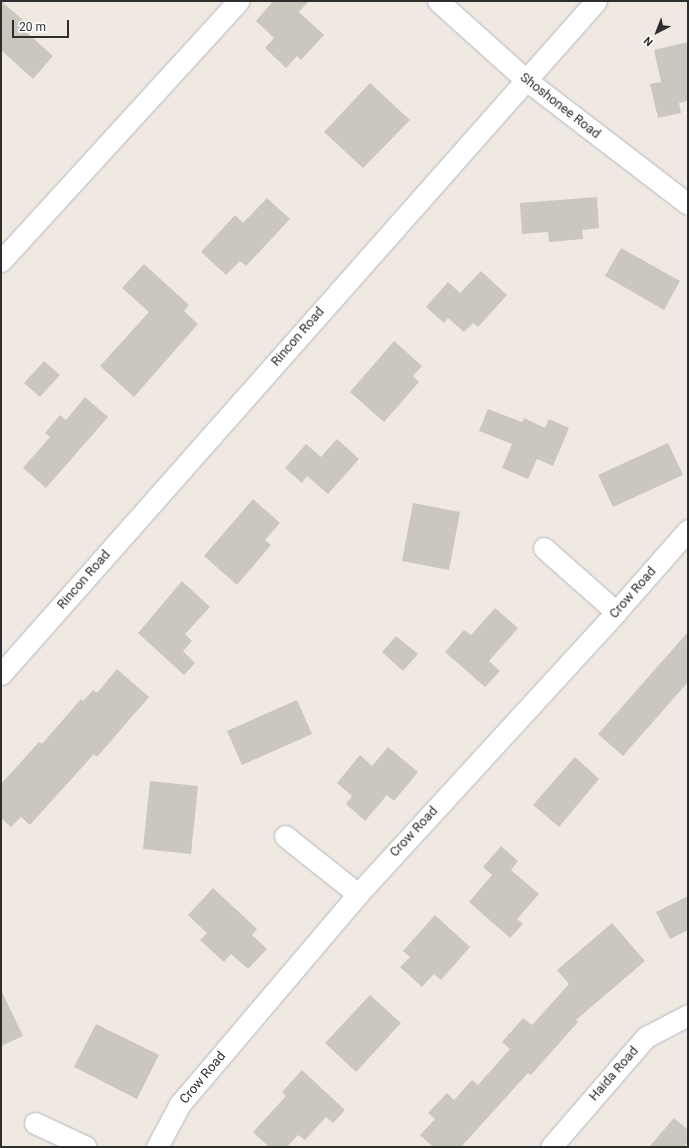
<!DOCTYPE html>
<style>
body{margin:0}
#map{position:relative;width:689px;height:1148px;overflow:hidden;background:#efe9e1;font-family:Roboto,sans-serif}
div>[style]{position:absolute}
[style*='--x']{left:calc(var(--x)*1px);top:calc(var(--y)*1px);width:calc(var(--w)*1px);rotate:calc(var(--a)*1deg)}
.building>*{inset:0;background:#cbc7bf}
.roads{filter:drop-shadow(0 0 1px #b4b7c1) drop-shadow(0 0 1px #b4b7c1)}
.minor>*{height:21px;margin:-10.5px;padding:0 10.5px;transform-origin:10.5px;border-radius:10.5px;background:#fff}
span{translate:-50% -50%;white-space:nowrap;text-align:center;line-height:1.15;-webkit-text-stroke:3px #fff;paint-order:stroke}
.street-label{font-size:13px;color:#2e2e2e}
.frame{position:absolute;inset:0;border:2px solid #2e2e2e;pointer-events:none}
.north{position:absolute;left:637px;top:12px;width:40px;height:40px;-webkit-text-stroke:3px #fff;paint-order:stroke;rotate:222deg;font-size:11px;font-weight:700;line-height:16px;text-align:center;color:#2e2e2e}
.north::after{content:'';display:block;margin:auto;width:14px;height:18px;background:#2e2e2e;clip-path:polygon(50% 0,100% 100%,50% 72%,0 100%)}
.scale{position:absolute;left:12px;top:20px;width:57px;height:18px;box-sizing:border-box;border:2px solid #2e2e2e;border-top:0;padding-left:5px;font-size:12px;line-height:14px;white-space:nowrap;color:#2e2e2e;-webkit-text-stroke:3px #fff;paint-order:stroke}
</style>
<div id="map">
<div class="building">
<div style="clip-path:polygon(1px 1px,30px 26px,25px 31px,53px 56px,33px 79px,1px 50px)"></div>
<div style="clip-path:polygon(273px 1px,309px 1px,299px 12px,324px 35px,301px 60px,297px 56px,286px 68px,265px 48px,274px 38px,256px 21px)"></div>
<div style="clip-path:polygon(688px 42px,688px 101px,679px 103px,681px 113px,658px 118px,650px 84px,661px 82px,654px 50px)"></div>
<div style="clip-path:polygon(370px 83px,410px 120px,363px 168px,324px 132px)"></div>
<div style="clip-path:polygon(597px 197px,599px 228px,582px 230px,583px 239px,549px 242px,548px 232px,522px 234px,520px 203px)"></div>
<div style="clip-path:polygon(267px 198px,290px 219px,246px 266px,240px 261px,226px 275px,201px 252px,235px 215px,243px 223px)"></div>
<div style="clip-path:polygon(621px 248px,680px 281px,664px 310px,605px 276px)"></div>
<div style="clip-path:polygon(144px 264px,189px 305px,184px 311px,198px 324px,134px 397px,100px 366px,149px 312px,122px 288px)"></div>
<div style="clip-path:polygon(481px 271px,507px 295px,478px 327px,473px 323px,464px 332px,448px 318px,444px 323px,426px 307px,448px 282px,460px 293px)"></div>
<div style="clip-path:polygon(394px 341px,422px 366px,413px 376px,419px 382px,384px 422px,350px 392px)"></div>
<div style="clip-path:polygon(44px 361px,60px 375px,40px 397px,24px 383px)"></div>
<div style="clip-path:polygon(85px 397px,108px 417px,46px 488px,23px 468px,50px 437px,45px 433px,60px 415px,66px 420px)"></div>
<div style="clip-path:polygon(488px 409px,522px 422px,524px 418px,545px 428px,549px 419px,569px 428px,553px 466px,537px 459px,528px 479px,502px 468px,512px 444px,479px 431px)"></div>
<div style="clip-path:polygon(337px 439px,359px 459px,328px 494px,307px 476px,302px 483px,285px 468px,306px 444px,321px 457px)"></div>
<div style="clip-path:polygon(668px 443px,683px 475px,613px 507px,598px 475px)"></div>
<div style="clip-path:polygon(253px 499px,280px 523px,265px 540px,271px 545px,237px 585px,204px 556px)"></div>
<div style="clip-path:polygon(413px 503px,460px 512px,449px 570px,402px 561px)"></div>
<div style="clip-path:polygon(182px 581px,210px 607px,185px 634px,192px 641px,183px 651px,195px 663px,184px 675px,138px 633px)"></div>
<div style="clip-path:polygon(495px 608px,518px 628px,489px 661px,500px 671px,485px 687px,445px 652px,464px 630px,471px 635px)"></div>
<div style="clip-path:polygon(688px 632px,688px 682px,623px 756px,598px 734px)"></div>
<div style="clip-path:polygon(396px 636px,418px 654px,403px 671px,382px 652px)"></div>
<div style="clip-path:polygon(117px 669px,149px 697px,97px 757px,94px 754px,30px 825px,21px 817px,11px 827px,1px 818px,1px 784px,39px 742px,42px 744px,81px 699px,83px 701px,93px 690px,97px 693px)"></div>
<div style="clip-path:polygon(297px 700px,312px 734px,242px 765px,227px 731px)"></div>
<div style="clip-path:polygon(388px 747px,418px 772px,394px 801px,387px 795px,365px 821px,346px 804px,352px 796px,337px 783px,360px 755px,372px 766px)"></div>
<div style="clip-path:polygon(575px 757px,599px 779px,559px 827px,533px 805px)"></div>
<div style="clip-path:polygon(150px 781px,198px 786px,191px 854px,143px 849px)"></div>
<div style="clip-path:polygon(501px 846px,518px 861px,511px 870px,539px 894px,517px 919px,523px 924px,510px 938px,469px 902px,492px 875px,483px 867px)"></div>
<div style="clip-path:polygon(213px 888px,257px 929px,252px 935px,267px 949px,248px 969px,231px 954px,224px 962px,200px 940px,207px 933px,188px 915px)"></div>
<div style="clip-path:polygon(688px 896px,688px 930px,670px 939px,656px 912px)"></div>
<div style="clip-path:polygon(435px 915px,470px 947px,441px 980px,434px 974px,422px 987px,400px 967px,410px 957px,403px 951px)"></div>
<div style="clip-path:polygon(612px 923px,645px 961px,576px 1020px,578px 1022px,531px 1075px,528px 1073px,461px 1147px,433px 1147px,420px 1135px,435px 1119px,428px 1113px,447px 1093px,454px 1100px,472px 1080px,478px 1085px,510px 1049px,502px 1042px,523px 1018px,532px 1025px,569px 984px,557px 970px)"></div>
<div style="clip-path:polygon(1px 990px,23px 1036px,1px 1046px)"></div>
<div style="clip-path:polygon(370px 995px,401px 1023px,356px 1072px,325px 1043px)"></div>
<div style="clip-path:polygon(96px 1024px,159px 1055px,137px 1099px,74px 1067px)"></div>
<div style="clip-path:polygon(302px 1070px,345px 1110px,333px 1123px,326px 1117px,305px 1140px,298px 1135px,287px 1147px,269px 1147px,253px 1132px,286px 1096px,282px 1092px)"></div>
<div style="clip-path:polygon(674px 1118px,688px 1130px,688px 1142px,684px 1147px,649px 1147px)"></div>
</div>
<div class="roads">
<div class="minor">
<div style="--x:438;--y:1;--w:117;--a:41.9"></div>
<div style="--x:525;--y:79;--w:205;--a:37.5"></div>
<div style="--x:1;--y:261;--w:352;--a:-47.6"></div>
<div style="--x:544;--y:548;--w:96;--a:41.6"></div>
<div style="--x:1;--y:674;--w:898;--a:-48.52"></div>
<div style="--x:285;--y:836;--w:93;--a:38.5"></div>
<div style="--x:35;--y:1123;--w:56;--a:25.2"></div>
<div style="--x:157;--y:1147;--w:49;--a:-61.9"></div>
<div style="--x:180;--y:1104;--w:275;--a:-49.7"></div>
<div style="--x:358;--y:894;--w:382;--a:-47.5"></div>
<div style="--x:616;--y:612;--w:109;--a:-48.7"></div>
<div style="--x:551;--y:1147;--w:145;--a:-49.2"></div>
<div style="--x:646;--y:1037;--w:47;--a:-27.6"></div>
</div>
</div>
<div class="street-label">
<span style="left:560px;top:106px;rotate:38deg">Shoshonee Road</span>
<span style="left:298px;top:337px;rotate:-49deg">Rincon Road</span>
<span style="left:84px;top:580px;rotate:-49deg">Rincon Road</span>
<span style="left:633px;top:593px;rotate:-49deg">Crow Road</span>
<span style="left:414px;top:832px;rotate:-47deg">Crow Road</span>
<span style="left:614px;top:1074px;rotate:-49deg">Haida Road</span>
<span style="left:203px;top:1078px;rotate:-50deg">Crow Road</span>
</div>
<div class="frame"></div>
<div class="north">N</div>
<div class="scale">20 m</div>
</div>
